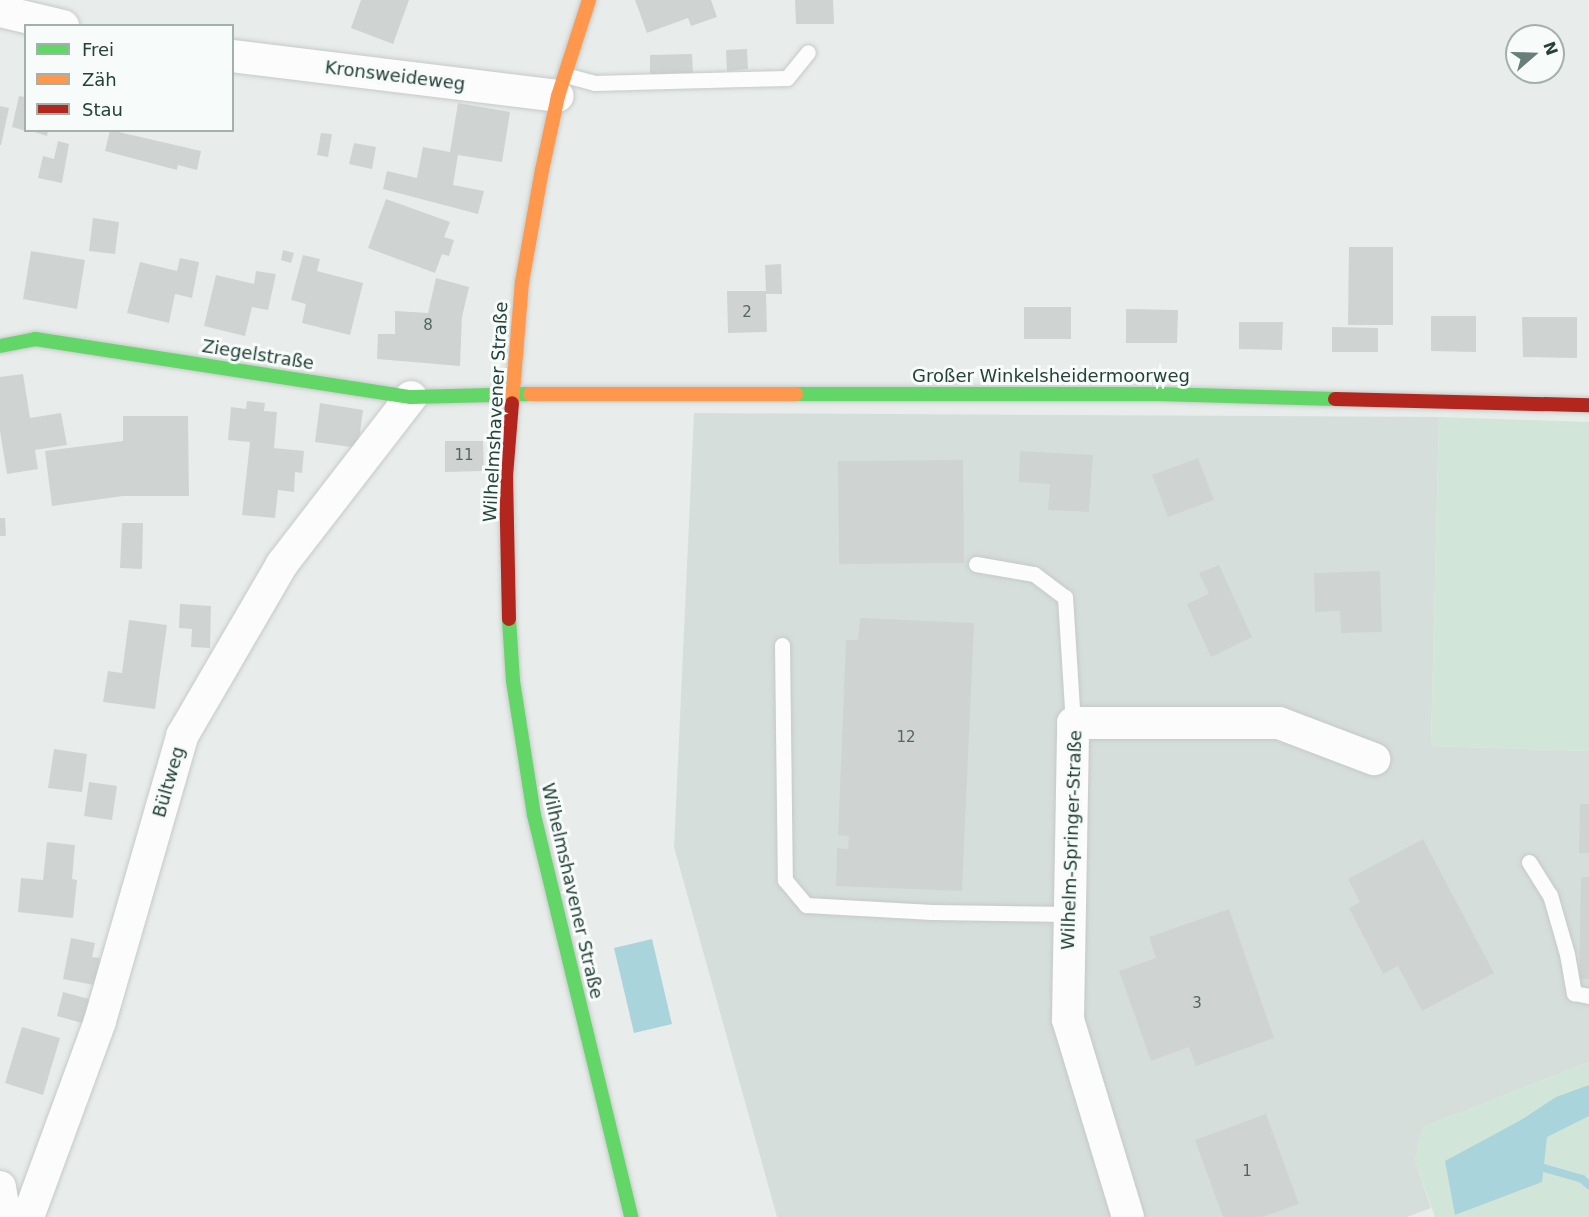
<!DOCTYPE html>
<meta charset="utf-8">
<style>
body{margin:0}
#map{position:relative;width:1589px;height:1217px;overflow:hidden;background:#e8edeb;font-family:"DejaVu Sans",sans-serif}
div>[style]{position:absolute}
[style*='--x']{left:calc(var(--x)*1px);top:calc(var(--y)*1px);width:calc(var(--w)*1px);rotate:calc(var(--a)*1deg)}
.built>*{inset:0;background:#d6dedb}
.green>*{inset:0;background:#d1e6d8}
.water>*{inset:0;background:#a9d4db}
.stream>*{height:8px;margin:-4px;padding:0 4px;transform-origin:4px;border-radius:4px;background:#a9d4db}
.building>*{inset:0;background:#cfd4d2}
.roads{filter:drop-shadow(0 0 2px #c5cac8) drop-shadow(0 0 2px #c5cac8)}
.lane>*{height:15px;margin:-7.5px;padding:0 7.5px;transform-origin:7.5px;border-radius:7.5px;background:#fcfcfc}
.street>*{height:32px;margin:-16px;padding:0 16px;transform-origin:16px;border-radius:16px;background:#fcfcfc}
.fast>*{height:14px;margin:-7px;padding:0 7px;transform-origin:7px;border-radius:7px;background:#63d668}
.slow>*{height:14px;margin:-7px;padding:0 7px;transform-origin:7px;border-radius:7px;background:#ff974d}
.jam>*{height:14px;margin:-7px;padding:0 7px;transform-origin:7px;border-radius:7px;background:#b3261e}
span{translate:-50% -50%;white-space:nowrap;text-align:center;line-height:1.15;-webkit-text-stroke:6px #f7fbf9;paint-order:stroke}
.number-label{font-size:15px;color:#506761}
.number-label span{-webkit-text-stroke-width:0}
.street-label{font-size:18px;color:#24423a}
.legend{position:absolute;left:24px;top:24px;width:210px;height:108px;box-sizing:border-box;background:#f7fbf9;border:2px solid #a3b1ad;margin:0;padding:8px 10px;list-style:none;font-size:18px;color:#24423a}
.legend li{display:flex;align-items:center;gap:12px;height:30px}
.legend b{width:30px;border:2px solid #a3b1ad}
.north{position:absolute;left:1505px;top:24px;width:60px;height:60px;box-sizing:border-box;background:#f7fbf9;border:2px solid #a3b1ad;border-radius:50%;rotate:70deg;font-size:16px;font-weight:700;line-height:24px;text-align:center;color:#24423a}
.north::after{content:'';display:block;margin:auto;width:21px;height:27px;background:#697e78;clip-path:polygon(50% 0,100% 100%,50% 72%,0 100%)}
</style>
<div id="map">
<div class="built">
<div style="clip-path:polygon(694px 413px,1439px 417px,1431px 746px,1589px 751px,1589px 1062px,1423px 1127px,1415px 1160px,1431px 1208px,1407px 1217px,777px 1217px,674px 847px)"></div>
</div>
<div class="green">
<div style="clip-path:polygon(1439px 417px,1589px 422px,1589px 751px,1431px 746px)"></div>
<div style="clip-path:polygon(1589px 1062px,1589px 1217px,1435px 1217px,1415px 1160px,1423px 1127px)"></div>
</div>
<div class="water">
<div style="clip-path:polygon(652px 939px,672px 1024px,634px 1033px,614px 948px)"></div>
<div style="clip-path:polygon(1589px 1085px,1589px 1116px,1547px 1137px,1542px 1182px,1455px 1215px,1445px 1161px,1521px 1120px,1556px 1097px)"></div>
</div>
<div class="stream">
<div style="--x:1544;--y:1168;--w:40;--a:16"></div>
<div style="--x:1582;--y:1179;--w:9;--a:41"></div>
</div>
<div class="building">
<div style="clip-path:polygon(361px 0,409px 0,393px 44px,351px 28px)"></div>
<div style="clip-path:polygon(635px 0,711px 0,717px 17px,691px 26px,688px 18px,647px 33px)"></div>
<div style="clip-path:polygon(795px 0,833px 0,834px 24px,796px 24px)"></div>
<div style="clip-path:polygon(747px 49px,748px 69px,727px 71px,726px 50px)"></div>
<div style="clip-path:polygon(692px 54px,693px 73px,650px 74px,650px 55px)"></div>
<div style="clip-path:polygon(19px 96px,26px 97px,26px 131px,12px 127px)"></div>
<div style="clip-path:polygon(458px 103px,510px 112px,502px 162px,458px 155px,453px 185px,484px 191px,478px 214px,383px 189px,387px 171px,417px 178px,423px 147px,450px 152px)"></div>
<div style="clip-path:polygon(0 106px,9px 108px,1px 145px,0 145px)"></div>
<div style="clip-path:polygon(28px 130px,48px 130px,47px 136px)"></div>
<div style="clip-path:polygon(110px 130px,201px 151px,197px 170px,178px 165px,177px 170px,105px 151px)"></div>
<div style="clip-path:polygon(321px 133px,332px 134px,328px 157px,317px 155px)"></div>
<div style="clip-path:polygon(58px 141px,69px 144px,62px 183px,38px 178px,43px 156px,54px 159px)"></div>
<div style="clip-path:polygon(354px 143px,376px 147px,372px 169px,349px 164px)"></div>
<div style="clip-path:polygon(386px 199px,450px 222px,444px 237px,454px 240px,449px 256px,442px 254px,435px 273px,368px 248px)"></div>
<div style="clip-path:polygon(93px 218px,119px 222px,115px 254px,89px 251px)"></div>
<div style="clip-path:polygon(1349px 247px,1393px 247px,1393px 325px,1348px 325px)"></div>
<div style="clip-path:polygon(283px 250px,294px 253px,291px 263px,281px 260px)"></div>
<div style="clip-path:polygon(31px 251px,85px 260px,77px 309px,23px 299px)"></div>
<div style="clip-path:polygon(303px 255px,320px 259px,317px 271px,363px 283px,350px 335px,302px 323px,306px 304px,291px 300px)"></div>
<div style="clip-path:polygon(180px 258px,199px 262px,192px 298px,175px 294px,169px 323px,127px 313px,140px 262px,177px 271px)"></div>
<div style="clip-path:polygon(781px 264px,782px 294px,766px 294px,767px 332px,728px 333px,727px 291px,766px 291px,765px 265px)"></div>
<div style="clip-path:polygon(256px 271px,276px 274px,268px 310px,252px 307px,245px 336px,204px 326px,216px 275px,254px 284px)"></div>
<div style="clip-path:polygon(436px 278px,469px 287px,462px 317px,460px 366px,377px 359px,378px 334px,395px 334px,395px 311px,428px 313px)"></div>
<div style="clip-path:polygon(1024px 307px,1071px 307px,1071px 339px,1024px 339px)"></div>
<div style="clip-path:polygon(1126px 309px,1178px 310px,1177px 343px,1126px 343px)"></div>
<div style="clip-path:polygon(1431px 316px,1476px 316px,1476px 352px,1431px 351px)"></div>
<div style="clip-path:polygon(1522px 317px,1577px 317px,1577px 358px,1523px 357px)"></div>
<div style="clip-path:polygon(1239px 322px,1283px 322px,1282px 350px,1239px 349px)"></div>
<div style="clip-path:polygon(1332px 327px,1378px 328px,1378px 352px,1332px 352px)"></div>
<div style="clip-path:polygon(23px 374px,30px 418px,61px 413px,67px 445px,35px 450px,38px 469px,7px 474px,0 431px,0 377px)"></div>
<div style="clip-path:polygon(247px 401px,265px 403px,264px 411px,277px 412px,274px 448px,304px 451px,302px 473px,295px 472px,294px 492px,278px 490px,275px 518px,242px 515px,250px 442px,228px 440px,231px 407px,246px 409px)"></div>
<div style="clip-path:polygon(320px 403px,363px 410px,358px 448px,315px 442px)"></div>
<div style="clip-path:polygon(123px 416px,188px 416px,189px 496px,123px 496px,52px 506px,45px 451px,123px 441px)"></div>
<div style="clip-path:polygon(445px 441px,483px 441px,484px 471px,445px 472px)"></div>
<div style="clip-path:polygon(1020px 451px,1093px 455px,1089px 512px,1048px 510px,1050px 484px,1019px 482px)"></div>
<div style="clip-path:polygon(1198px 458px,1214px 500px,1168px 517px,1152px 475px)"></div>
<div style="clip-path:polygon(963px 460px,964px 563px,839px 564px,838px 461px)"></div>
<div style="clip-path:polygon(0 518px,5px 518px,6px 536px,0 536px)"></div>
<div style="clip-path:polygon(122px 523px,143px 523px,142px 569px,120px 568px)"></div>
<div style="clip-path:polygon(1219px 565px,1252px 637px,1211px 657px,1187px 604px,1209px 594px,1199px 573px)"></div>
<div style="clip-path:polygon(1380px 571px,1382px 632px,1341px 633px,1340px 611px,1315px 612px,1314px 573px)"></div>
<div style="clip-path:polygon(180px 604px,211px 606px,210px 648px,191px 647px,192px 629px,179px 628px)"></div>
<div style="clip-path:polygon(860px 618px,974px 623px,962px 891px,836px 886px,837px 848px,848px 849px,849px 836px,838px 835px,846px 640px,858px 640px)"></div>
<div style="clip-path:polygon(129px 620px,167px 625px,155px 709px,103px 702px,108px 671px,122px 673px)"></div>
<div style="clip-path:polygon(54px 749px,87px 754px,82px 792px,48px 788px)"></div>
<div style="clip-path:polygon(89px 782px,117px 786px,112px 820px,84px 816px)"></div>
<div style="clip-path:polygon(1580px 804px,1589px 804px,1589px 853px,1579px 853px)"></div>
<div style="clip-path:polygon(1423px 839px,1494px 973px,1422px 1011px,1398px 966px,1383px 974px,1349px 908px,1360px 902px,1348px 879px)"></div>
<div style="clip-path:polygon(47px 842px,75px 845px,72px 879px,77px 880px,73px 918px,18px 912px,21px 878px,43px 880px)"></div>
<div style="clip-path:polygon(1581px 877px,1589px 877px,1589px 979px,1579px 979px)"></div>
<div style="clip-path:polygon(1229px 909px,1274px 1038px,1196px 1066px,1189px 1047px,1151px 1061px,1119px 971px,1156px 958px,1149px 937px)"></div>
<div style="clip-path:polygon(71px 938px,95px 943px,92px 957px,100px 958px,94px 985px,63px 979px)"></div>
<div style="clip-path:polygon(63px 992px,89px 999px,82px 1023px,57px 1016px)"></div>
<div style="clip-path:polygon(22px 1027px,60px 1038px,43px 1095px,5px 1083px)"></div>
<div style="clip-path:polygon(1266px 1114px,1299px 1204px,1262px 1217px,1223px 1217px,1195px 1140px)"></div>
</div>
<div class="roads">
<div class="lane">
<div style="--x:565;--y:75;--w:30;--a:15"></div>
<div style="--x:594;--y:83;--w:193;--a:-1.5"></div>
<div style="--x:787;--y:78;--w:33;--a:-51"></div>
<div style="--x:976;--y:564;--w:59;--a:9.8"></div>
<div style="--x:1034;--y:574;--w:39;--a:37"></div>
<div style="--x:1065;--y:597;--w:126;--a:86.4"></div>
<div style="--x:782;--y:645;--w:235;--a:89.3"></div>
<div style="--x:785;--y:880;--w:33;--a:50"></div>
<div style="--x:806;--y:905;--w:126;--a:3.2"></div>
<div style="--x:932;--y:912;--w:137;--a:0.8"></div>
<div style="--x:1529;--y:862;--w:39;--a:58"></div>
<div style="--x:1550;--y:895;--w:61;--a:73.9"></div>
<div style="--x:1567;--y:954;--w:40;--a:80"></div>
<div style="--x:1574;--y:993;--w:15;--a:11"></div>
</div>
<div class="street">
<div style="--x:0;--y:11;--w:65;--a:13.4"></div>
<div style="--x:232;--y:56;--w:328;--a:7"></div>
<div style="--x:0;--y:1187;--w:30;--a:81"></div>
<div style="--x:28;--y:1217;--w:209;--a:-69.8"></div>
<div style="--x:100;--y:1021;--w:297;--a:-73.9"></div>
<div style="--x:182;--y:736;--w:199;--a:-59.8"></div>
<div style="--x:282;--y:564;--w:211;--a:-52.3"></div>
<div style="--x:1128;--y:1217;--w:206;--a:-106.9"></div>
<div style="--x:1068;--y:1020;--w:297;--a:-89"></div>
<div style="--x:1073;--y:723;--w:206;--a:0"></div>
<div style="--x:1279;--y:723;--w:102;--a:20.8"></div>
</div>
<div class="fast">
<div style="--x:0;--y:346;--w:36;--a:-11"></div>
<div style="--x:35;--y:339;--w:380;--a:8.8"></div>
<div style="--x:411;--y:397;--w:119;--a:-1.4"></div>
<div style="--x:796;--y:394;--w:362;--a:0"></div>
<div style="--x:1158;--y:394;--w:177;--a:1.6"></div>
<div style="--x:509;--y:619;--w:62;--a:86.3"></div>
<div style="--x:513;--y:681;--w:136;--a:81.1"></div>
<div style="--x:534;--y:815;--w:414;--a:76.4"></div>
</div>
<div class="slow">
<div style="--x:530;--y:394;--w:266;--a:0"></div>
<div style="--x:512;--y:403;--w:121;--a:-85.3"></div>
<div style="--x:522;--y:282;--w:114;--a:-79.9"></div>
<div style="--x:542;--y:170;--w:76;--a:-77.8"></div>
<div style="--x:558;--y:96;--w:101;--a:-72.1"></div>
</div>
<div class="jam">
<div style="--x:1335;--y:399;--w:254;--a:1.4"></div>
<div style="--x:509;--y:619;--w:143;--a:-91.2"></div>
<div style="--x:506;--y:476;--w:73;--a:-85.3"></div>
</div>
</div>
<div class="number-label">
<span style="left:747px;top:313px">2</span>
<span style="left:428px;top:326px">8</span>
<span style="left:464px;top:456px">11</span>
<span style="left:906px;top:738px">12</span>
<span style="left:1197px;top:1004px">3</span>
<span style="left:1247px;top:1172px">1</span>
</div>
<div class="street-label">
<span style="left:395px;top:76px;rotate:7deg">Kronsweideweg</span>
<span style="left:258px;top:355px;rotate:9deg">Ziegelstraße</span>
<span style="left:1051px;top:376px">Großer Winkelsheidermoorweg</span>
<span style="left:496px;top:412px;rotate:-87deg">Wilhelmshavener Straße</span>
<span style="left:169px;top:782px;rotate:-74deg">Bültweg</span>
<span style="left:1072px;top:840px;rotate:-88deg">Wilhelm-Springer-Straße</span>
<span style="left:572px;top:891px;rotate:77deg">Wilhelmshavener Straße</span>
</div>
<ul class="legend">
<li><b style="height:8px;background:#63d668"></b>Frei</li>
<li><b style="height:8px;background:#ff974d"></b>Zäh</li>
<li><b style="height:8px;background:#b3261e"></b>Stau</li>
</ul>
<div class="north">N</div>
</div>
